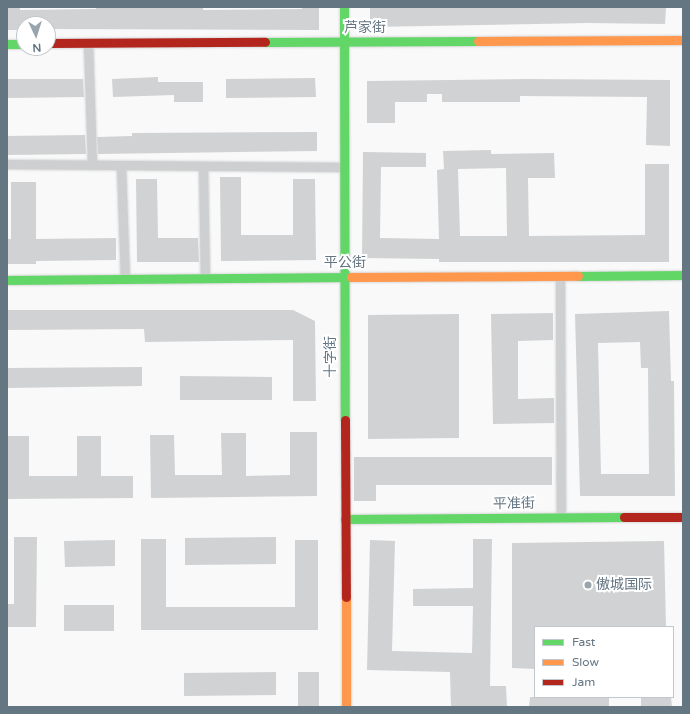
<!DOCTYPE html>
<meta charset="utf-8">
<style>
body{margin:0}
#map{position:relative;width:690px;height:714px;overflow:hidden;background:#f9f9f9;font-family:"Varela Round","Noto Sans SC",sans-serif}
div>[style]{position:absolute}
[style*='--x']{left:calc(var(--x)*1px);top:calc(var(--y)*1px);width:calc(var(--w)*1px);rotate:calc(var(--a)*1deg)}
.building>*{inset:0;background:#d0d2d3}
.roads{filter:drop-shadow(0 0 1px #d5d6d7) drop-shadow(0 0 1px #d5d6d7)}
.street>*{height:9px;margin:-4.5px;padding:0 4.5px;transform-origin:4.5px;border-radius:4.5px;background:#cecfd0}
.fast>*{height:9px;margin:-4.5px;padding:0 4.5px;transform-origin:4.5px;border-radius:4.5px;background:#63d668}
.slow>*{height:9px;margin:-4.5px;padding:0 4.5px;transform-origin:4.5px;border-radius:4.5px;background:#ff974d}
.jam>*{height:9px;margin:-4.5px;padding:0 4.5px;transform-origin:4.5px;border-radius:4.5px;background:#b3261e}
.dots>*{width:11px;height:11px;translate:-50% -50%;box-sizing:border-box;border:2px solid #fff;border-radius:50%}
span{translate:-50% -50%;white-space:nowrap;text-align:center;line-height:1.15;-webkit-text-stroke:4px #fff;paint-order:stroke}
.street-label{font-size:14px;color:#657683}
.poi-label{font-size:14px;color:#657683}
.left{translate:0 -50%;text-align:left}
.frame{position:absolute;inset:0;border:8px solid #657683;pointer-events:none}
.legend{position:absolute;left:534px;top:626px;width:140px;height:72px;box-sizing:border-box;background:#fff;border:1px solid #c1c8cd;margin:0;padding:5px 7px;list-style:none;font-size:12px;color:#657683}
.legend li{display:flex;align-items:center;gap:8px;height:20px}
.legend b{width:20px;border:1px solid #c1c8cd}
.north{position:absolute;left:16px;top:16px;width:40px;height:40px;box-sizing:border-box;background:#fff;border:1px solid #c1c8cd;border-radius:50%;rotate:176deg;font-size:11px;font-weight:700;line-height:16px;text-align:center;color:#657683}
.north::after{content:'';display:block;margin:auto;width:14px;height:18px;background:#99a4ac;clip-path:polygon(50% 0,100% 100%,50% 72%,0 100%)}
</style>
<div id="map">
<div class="building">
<div style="clip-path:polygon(7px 7px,20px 7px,20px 10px,96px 9px,96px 7px,203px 7px,203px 10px,302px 9px,302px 7px,319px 7px,319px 30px,48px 29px,48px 24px,24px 24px,24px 30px,7px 30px)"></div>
<div style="clip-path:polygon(370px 7px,666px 7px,665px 24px,589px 23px,370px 27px)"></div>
<div style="clip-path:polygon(158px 77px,158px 82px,203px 82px,203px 102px,174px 102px,174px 95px,113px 97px,112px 79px)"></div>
<div style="clip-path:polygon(315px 78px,316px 97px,226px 98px,226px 79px)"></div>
<div style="clip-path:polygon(7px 79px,83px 79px,84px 97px,7px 98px)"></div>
<div style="clip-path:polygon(526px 79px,670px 80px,670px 146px,646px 145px,647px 97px,520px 96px,520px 102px,442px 102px,442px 94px,427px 94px,427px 102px,395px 102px,395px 123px,367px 123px,367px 81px)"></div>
<div style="clip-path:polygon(317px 132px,317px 151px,98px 154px,97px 137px,132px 136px,132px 133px)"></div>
<div style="clip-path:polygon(85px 135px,86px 154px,7px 155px,7px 136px)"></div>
<div style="clip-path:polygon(evenodd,491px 150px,491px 154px,554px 153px,555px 178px,528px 178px,529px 236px,645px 235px,645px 164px,669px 164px,669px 262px,439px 262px,439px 259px,362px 258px,363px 152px,426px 153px,426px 167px,381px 167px,380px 238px,439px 239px,437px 170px,444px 169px,443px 151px,491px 150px,506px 168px,507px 236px,460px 236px,458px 169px,506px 168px)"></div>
<div style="clip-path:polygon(220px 177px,241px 177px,241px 235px,293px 235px,293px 179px,315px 179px,316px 260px,221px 261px)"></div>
<div style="clip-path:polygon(136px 179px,157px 179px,158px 238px,198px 238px,199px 262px,137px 262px)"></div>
<div style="clip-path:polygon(11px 182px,36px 182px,36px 239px,116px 238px,116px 260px,36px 261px,36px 264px,7px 264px,7px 239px,11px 239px)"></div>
<div style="clip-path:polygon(7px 310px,293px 310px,315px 321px,316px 401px,293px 401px,293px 340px,145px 342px,144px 329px,7px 330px)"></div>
<div style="clip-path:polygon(evenodd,669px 311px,671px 381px,674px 381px,675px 496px,580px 496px,575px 314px,669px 311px,640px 342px,641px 368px,648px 368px,649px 474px,601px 474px,598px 343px,640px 342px)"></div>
<div style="clip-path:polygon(553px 313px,553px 340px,518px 341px,518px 399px,554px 398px,554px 423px,493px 424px,491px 314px)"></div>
<div style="clip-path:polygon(459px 314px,459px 438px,368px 439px,368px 315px)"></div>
<div style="clip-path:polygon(142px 367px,142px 386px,7px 388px,7px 368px)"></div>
<div style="clip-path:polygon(180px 376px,272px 377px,272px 400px,180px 400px)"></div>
<div style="clip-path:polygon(290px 432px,317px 432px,317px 496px,151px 498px,150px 435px,174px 435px,175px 475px,222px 475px,221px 433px,246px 433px,246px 476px,290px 475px)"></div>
<div style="clip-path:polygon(7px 436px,29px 436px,29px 476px,77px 476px,77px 436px,101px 436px,101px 476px,133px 476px,133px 498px,7px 499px)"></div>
<div style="clip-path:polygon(354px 457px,552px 457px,552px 485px,376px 485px,376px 501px,354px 501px)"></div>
<div style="clip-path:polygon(14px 537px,37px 537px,36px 627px,7px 627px,7px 604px,14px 604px)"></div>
<div style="clip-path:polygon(276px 537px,276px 564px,185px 565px,185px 538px)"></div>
<div style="clip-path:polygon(141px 539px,166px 539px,166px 607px,295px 607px,295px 540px,318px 540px,318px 630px,141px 630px)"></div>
<div style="clip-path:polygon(473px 539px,492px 539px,490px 686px,506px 686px,507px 707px,451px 707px,450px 672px,367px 670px,370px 540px,395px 541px,392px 651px,472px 653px,473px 606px,413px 606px,413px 589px,473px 588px)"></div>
<div style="clip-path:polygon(115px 540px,115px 566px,65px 567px,64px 541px)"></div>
<div style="clip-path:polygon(664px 541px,666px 627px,535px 627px,535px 669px,512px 668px,512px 543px)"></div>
<div style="clip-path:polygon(64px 605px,114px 605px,114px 631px,64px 631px)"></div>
<div style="clip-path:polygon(276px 672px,276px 695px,184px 696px,184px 673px)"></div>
<div style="clip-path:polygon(298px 672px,319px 672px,319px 707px,298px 707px)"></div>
<div style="clip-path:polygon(530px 697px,609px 697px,609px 707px,529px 707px)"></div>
<div style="clip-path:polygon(641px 697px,671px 697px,672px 707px,641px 707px)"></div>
</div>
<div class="roads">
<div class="street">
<div style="--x:88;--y:43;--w:122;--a:88.1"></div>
<div style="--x:7;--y:164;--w:337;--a:0.5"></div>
<div style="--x:121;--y:166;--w:113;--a:88"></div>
<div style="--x:203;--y:166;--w:112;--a:89"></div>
<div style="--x:560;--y:276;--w:241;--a:89.8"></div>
</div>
<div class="fast">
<div style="--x:344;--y:7;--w:413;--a:89.9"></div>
<div style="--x:265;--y:42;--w:213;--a:-0.3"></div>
<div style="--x:7;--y:44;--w:17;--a:0"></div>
<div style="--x:578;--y:276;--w:105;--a:-0.5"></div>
<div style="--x:7;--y:280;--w:344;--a:-0.5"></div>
<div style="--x:345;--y:519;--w:279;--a:-0.4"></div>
</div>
<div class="slow">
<div style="--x:478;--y:41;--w:205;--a:-0.3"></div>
<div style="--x:351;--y:277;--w:227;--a:-0.3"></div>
<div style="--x:346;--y:597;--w:110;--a:90"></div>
</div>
<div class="jam">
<div style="--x:48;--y:43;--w:217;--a:-0.3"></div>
<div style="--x:345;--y:420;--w:177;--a:89.7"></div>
<div style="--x:624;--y:517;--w:59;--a:0"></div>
</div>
</div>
<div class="dots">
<div style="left:588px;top:585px;background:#99a4ac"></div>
</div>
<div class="street-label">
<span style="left:365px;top:28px">芦家街</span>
<span style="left:345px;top:263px">平公街</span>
<span style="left:331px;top:357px;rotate:-90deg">十字街</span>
<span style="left:514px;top:504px;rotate:-1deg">平准街</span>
</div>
<div class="poi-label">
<span class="left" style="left:596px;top:585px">傲城国际</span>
</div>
<div class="frame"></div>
<ul class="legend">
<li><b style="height:5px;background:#63d668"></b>Fast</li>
<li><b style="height:5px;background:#ff974d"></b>Slow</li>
<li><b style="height:5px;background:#b3261e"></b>Jam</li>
</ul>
<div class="north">N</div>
</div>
